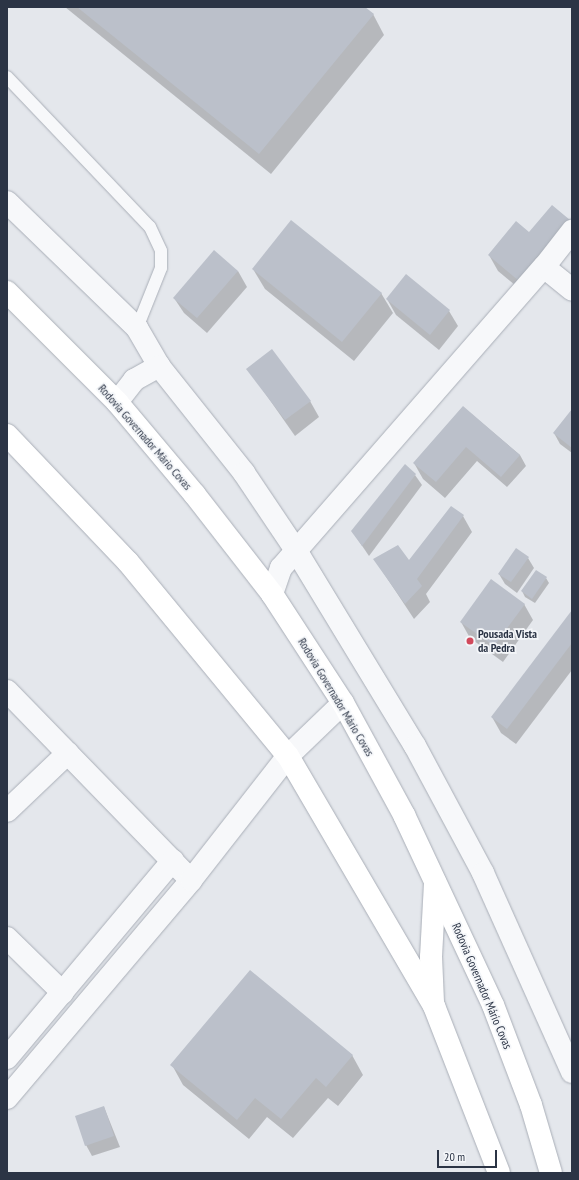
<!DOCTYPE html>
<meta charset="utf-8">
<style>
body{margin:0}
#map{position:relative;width:579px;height:1180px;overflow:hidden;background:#e4e7ec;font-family:"PT Sans Narrow",sans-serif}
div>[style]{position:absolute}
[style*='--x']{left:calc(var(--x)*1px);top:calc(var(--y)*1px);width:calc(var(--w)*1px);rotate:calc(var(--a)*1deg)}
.shadow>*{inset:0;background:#0003}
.building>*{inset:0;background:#bbc0ca}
.roads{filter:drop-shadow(0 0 1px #a9aeb7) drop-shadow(0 0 1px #a9aeb7)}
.service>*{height:12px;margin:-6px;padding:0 6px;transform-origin:6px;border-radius:6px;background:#f7f8fa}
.minor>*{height:22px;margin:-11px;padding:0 11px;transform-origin:11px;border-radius:11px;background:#f7f8fa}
.trunk>*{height:22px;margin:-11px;padding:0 11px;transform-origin:11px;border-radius:11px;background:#fff}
.dots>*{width:11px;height:11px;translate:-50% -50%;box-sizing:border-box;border:2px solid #f4f6f9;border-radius:50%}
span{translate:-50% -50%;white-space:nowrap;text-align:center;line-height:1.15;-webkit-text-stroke:3.5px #f4f6f9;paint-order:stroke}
.street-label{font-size:12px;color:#2b3445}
.poi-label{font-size:12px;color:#2b3445;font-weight:700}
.left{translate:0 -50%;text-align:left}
.frame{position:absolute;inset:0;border:8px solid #2b3445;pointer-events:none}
.scale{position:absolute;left:437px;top:1150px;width:60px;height:18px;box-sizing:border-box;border:2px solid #2b3445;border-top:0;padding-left:5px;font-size:12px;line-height:14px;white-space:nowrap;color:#2b3445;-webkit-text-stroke:3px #f4f6f9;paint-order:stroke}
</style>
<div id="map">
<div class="shadow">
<div style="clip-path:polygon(65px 7px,363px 7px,373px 14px,384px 35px,271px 174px)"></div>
<div style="clip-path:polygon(517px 222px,528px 296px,498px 271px,489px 255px)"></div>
<div style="clip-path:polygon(253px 269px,381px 293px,393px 313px,354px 361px,265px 289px)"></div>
<div style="clip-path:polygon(238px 271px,247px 287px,207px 333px,184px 313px,174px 298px)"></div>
<div style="clip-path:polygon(387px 299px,449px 311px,458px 326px,439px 350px,396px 315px)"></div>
<div style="clip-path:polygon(248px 369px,310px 401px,319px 417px,295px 436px)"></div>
<div style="clip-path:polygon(463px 407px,520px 455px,526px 466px,507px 487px,477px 461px,445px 498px,423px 479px,414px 463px)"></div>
<div style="clip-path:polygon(572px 410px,572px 453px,560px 444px,554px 433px)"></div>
<div style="clip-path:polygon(415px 475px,422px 485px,369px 556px,352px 531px)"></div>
<div style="clip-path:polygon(451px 508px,463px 516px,472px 532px,426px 594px,430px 602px,414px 619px,375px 560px,409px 562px)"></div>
<div style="clip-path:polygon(528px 558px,534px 568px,517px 593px,505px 584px,499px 574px)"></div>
<div style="clip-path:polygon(546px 578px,549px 583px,535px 603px,525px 597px,522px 591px)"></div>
<div style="clip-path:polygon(524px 604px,533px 620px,503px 662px,470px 638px,461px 622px)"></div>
<div style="clip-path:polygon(572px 612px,572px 670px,516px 744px,501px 733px,492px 717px)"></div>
<div style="clip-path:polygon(352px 1055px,363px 1075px,338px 1106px,328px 1098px,293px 1138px,267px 1117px,249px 1139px,183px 1085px,172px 1065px)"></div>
<div style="clip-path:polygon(104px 1107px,120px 1147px,92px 1156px,86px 1145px)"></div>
</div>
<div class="building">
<div style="clip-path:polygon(77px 7px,365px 7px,374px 14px,259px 154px)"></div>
<div style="clip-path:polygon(552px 205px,570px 220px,519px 281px,488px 255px,516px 221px,529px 232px)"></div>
<div style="clip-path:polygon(291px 220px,382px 293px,342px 342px,252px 269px)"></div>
<div style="clip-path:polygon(214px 250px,238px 271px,197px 318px,173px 298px)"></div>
<div style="clip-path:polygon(406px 274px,450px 310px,430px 335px,386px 299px)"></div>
<div style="clip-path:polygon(272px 349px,311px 401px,285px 420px,246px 369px)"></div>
<div style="clip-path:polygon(463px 406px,520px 455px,501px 477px,466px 447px,436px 482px,413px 463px)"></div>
<div style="clip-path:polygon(572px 409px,572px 448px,553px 433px)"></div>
<div style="clip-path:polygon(405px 464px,416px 474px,362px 546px,351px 531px)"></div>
<div style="clip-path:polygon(451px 506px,464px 515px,417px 579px,422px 586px,405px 604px,373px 559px,398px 545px,409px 560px)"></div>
<div style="clip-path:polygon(516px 548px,529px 557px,511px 582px,498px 574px)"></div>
<div style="clip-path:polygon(536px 570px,547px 577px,532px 599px,521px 591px)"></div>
<div style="clip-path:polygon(491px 579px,525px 604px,494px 646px,460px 622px)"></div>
<div style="clip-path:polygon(572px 610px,572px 643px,507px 729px,491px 717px)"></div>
<div style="clip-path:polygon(250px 970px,353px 1055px,326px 1087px,316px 1078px,281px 1119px,255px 1098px,237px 1120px,170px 1065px)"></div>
<div style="clip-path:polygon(104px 1106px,114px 1136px,85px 1146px,75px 1116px)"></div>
</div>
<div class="roads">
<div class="service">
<div style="--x:7;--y:77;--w:207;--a:46.4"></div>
<div style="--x:150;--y:227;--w:26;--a:65"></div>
<div style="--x:161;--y:251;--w:17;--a:90"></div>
<div style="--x:161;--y:268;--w:65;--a:111.8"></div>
</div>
<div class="minor">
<div style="--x:7;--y:202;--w:181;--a:44.1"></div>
<div style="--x:137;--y:328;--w:44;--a:59.9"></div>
<div style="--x:159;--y:366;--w:137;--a:51.5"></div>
<div style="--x:244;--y:473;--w:95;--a:56.1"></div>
<div style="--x:297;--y:552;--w:227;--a:58.7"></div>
<div style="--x:415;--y:746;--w:144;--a:61.8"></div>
<div style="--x:483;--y:873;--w:218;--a:65.9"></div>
<div style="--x:544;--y:267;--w:36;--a:39"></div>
<div style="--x:117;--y:402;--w:28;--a:-52"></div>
<div style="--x:134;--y:380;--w:29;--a:-29"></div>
<div style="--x:272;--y:594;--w:28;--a:-71"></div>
<div style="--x:281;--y:568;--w:400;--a:-48.9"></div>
<div style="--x:544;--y:267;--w:46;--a:-52.1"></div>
<div style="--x:7;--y:691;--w:264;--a:45.8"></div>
<div style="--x:7;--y:811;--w:84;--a:-43.6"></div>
<div style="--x:7;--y:938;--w:78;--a:44.5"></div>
<div style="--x:7;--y:1058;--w:258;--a:-50"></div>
<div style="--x:7;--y:1098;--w:285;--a:-49.8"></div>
<div style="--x:191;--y:880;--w:157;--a:-52"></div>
<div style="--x:288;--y:756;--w:76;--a:-43.9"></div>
</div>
<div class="trunk">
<div style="--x:7;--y:292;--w:156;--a:45"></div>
<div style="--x:117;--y:402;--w:121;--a:50"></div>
<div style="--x:195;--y:495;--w:125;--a:52.1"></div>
<div style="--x:272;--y:594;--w:130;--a:56.9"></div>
<div style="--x:343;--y:703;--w:128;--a:61.4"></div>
<div style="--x:404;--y:815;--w:210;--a:64.9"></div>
<div style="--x:493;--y:1005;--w:107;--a:69.2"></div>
<div style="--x:531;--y:1105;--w:71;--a:73.6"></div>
<div style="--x:7;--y:435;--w:175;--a:46.4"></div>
<div style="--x:128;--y:562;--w:251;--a:50.5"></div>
<div style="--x:288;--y:756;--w:290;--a:59.7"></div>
<div style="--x:434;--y:1006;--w:179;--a:68.7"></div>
<div style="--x:433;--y:1002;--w:45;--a:-92.5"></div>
<div style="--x:431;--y:957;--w:75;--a:-86.9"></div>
</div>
</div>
<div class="dots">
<div style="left:470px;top:641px;background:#d1495b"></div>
</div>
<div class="street-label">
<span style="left:145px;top:437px;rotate:49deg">Rodovia Governador Mário Covas</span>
<span style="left:336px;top:697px;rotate:59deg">Rodovia Governador Mário Covas</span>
<span style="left:482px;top:986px;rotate:67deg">Rodovia Governador Mário Covas</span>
</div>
<div class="poi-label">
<span class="left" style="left:478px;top:641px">Pousada Vista<br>da Pedra</span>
</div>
<div class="frame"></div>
<div class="scale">20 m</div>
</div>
